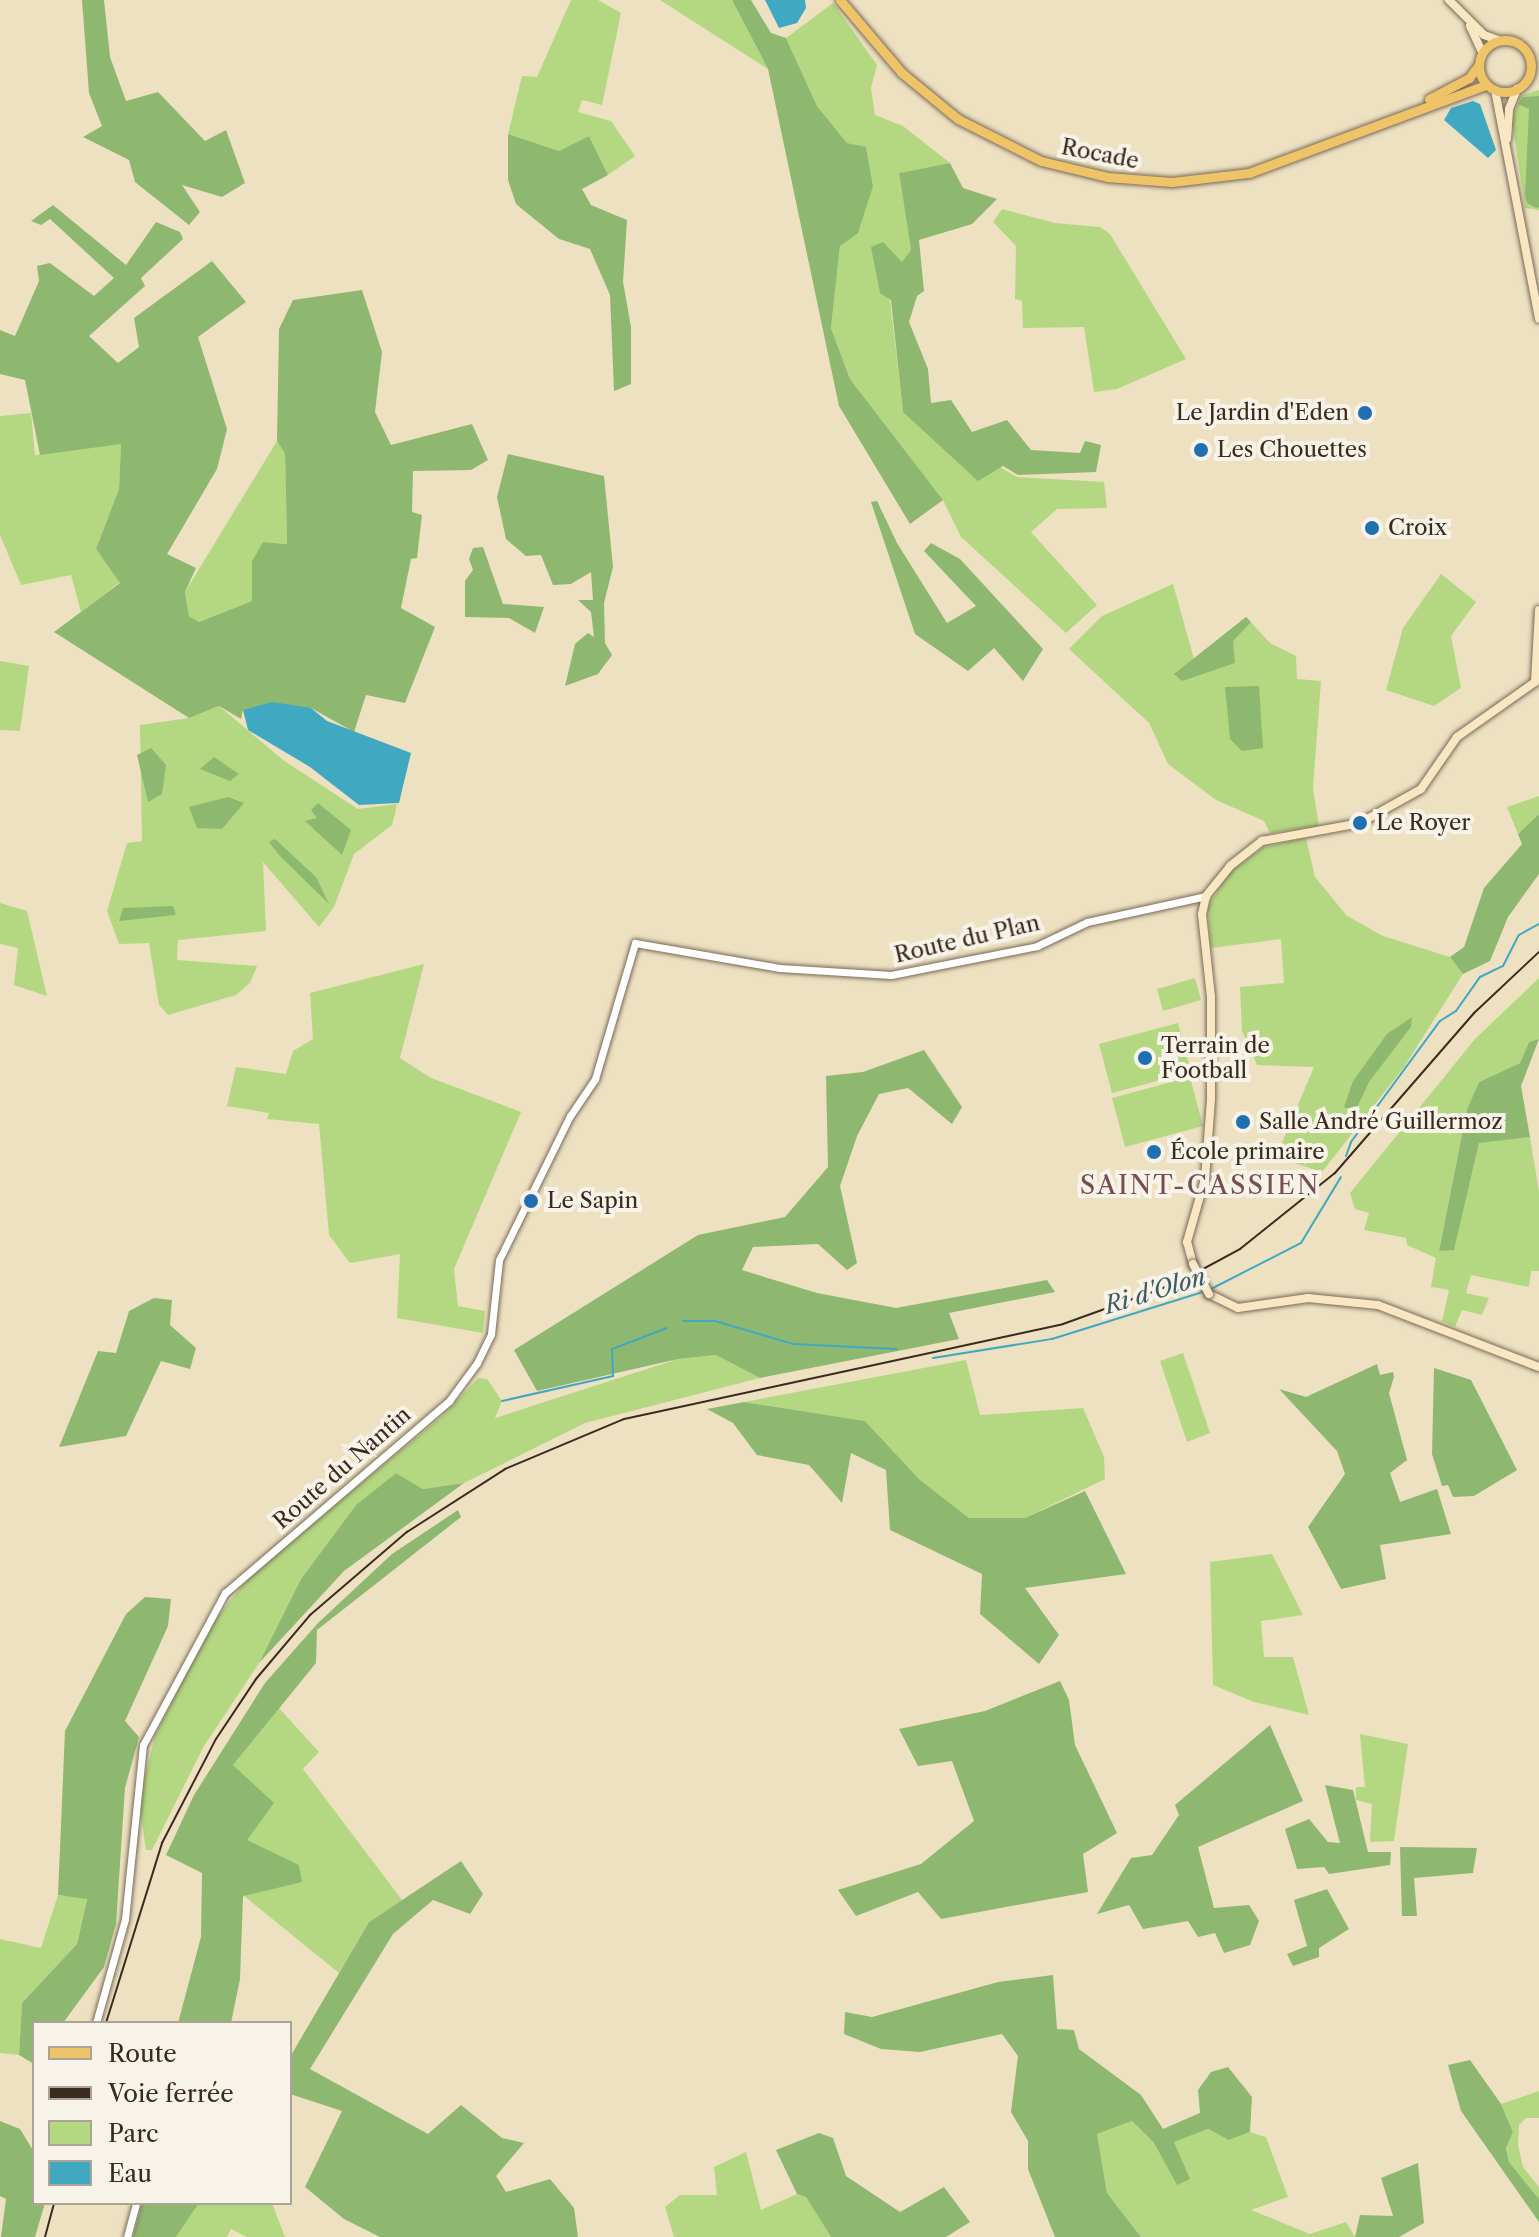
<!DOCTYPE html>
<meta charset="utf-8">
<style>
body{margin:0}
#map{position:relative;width:1539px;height:2237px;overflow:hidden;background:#ede1c2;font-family:"Libre Caslon Text",serif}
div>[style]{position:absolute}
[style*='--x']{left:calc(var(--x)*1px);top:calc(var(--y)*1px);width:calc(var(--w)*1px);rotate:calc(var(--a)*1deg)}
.green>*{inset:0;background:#b3d881}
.forest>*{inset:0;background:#8eb86f}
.water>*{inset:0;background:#40a8c1}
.stream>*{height:2px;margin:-1px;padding:0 1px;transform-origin:1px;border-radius:1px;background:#40a8c1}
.roads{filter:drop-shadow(0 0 2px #796a57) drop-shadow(0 0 2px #796a57)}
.tertiary>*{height:7px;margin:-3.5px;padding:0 3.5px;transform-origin:3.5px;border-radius:3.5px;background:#fff}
.secondary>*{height:8px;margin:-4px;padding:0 4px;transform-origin:4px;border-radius:4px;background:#f9e7c3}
.primary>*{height:9px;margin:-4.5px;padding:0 4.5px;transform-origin:4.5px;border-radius:4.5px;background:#efc469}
.primary>.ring{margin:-4.5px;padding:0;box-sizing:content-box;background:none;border:9px solid #efc469;border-radius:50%}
.rail>*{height:2px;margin:-1px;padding:0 1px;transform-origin:1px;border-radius:1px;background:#3b2a1e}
.bridges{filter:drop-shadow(0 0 2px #796a57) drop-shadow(0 0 2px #796a57)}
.secondary-bridge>*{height:8px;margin:-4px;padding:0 4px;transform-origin:4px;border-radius:4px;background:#f9e7c3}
.dots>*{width:22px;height:22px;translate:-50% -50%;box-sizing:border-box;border:4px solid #f7f3e8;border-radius:50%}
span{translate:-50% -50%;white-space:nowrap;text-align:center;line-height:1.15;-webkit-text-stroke:8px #f7f3e8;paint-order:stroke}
.street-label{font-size:22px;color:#3b2a1e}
.poi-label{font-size:22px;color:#3b2a1e}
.right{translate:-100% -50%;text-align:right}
.left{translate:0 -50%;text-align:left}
.water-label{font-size:24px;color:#3d5c5f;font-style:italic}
.quarter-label{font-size:26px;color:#774e51;letter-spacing:2px}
.legend{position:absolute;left:32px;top:2021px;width:260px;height:184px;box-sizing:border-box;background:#f7f3e8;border:2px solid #aca397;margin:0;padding:10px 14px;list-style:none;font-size:24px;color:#3b2a1e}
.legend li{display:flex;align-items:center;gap:16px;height:40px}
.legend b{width:40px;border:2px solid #aca397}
</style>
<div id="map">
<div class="green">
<div style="clip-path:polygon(571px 0,598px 0,621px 13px,602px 105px,582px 100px,578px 112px,611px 121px,635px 156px,608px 175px,589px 136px,559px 151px,508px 134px,522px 76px,537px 77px)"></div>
<div style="clip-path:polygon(660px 0,732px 0,768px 69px)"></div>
<div style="clip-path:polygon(833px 3px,877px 65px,871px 88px,875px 115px,903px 126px,950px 163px,899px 173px,911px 250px,902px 263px,894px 255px,890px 300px,903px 412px,1017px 477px,1104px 482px,1107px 508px,1057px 509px,1031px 532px,1097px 605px,1066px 633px,961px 537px,943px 500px,850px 379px,831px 328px,840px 246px,873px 186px,866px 148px,847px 143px,817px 106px,786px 38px)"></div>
<div style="clip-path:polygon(1539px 90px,1539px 210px,1525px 208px,1512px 121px,1520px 96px)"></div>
<div style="clip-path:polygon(1002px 209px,1055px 223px,1100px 227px,1110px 234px,1186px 359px,1117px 389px,1094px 392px,1084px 327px,1023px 328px,1022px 301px,1015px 299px,1016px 246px,993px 222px)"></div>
<div style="clip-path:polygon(31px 413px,35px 455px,121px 443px,119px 489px,96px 549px,120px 582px,81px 612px,71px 575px,21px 585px,0 535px,0 416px)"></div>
<div style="clip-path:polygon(277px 441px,285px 454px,287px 544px,263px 542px,252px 561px,252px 601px,199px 622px,189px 616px,185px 592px)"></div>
<div style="clip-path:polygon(1441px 574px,1476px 602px,1451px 636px,1461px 688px,1434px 706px,1386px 690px,1403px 628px)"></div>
<div style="clip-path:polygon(1173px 584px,1194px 659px,1246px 617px,1270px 643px,1296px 656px,1297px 679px,1321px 681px,1313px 788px,1319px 826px,1270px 833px,1264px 821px,1216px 800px,1168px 764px,1149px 723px,1069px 649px,1102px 616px)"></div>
<div style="clip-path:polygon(0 661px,29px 666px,20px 731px,0 730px)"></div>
<div style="clip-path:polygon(219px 706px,283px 760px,358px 809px,397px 804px,395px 814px,392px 825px,354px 854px,334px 907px,319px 927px,263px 862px,266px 931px,178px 940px,177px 960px,257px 966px,250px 983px,236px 995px,168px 1015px,159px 1005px,149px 943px,119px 944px,107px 911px,127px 843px,142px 841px,140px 725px,189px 718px)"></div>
<div style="clip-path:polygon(1539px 796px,1539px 814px,1518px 834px,1507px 807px)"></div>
<div style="clip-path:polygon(1306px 838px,1315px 877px,1347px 916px,1383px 936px,1450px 957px,1463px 974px,1404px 1067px,1322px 1172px,1276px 1157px,1314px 1067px,1257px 1065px,1242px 1031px,1240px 987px,1284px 983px,1281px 939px,1211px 948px,1208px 907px,1228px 874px,1264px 847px)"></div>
<div style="clip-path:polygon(0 903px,27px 911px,47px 996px,14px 985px,18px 948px,0 944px)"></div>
<div style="clip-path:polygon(424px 964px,400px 1058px,431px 1078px,521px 1112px,454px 1269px,458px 1306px,485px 1311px,483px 1333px,397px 1318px,400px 1254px,350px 1263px,329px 1235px,319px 1124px,267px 1119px,269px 1113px,227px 1106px,236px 1067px,286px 1074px,293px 1051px,313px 1039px,310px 993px)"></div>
<div style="clip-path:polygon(1195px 978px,1201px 1000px,1163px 1011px,1157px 989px)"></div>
<div style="clip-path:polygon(1539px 978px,1539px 1039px,1529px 1042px,1520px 1063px,1479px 1082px,1467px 1109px,1439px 1250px,1454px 1249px,1479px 1142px,1530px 1137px,1539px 1192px,1539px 1271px,1531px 1271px,1529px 1287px,1471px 1275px,1466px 1293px,1489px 1298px,1482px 1315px,1462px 1310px,1455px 1327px,1442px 1321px,1449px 1290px,1431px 1287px,1436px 1258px,1407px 1245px,1406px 1238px,1364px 1230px,1369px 1213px,1355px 1209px,1350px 1193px,1475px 1039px)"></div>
<div style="clip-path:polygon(1178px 1023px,1191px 1072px,1112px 1093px,1099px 1044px)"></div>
<div style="clip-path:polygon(1190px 1077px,1203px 1126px,1125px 1147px,1112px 1098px)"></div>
<div style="clip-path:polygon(1183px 1353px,1210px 1433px,1187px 1442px,1160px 1361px)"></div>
<div style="clip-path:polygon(716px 1355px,760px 1378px,585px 1423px,464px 1483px,423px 1489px,396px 1473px,356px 1505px,301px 1579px,259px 1663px,204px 1746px,152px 1850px,146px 1850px,139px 1801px,155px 1736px,211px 1625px,250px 1576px,445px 1414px,478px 1378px,487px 1379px,502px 1401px,495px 1418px,678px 1359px)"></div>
<div style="clip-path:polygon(966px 1360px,980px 1415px,1083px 1408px,1104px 1457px,1105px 1479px,1025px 1518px,969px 1518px,920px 1480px,865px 1421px,744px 1402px)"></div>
<div style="clip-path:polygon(1272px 1554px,1303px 1615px,1261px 1621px,1264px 1657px,1293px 1657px,1309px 1715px,1254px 1702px,1213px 1685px,1210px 1562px)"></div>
<div style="clip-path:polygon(279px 1708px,319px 1752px,303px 1769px,402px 1900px,369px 1922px,339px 1973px,243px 1895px,301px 1882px,299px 1865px,246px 1840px,233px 1765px)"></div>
<div style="clip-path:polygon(1360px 1734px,1408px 1744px,1394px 1841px,1370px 1842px,1372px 1804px,1356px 1800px,1356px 1787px,1365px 1787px)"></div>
<div style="clip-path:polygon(58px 1895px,87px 1898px,77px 1944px,22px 2003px,19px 2055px,0 2053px,0 1939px,41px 1948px)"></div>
<div style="clip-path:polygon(1539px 2091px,1539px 2118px,1526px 2118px,1519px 2125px,1518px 2145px,1523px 2167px,1539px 2187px,1539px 2199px,1509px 2162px,1506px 2148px,1513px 2132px,1501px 2104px)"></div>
<div style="clip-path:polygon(1132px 2121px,1154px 2143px,1177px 2184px,1189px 2178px,1173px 2142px,1208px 2129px,1229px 2140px,1250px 2132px,1266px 2137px,1288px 2197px,1251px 2210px,1310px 2234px,1346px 2222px,1355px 2237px,1141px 2237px,1107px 2193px,1097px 2134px)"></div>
<div style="clip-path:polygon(746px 2152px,761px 2210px,797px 2194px,806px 2197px,831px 2237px,674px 2237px,665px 2207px,680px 2195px,717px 2195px,714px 2167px)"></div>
<div style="clip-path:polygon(199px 2203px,272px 2203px,285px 2237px,247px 2237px,231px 2229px,227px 2237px,176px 2237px)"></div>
</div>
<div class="forest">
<div style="clip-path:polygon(82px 0,104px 0,110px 57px,126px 101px,158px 92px,205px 141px,226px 130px,245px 183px,222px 197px,182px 185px,200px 212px,189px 225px,135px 182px,129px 160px,83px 137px,102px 126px,89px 93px)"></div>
<div style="clip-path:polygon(732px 0,751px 0,771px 33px,786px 38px,817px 106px,847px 143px,866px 147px,873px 186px,858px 233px,840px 246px,831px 328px,850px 379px,943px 500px,910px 524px,839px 406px,768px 69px)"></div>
<div style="clip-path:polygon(1539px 96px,1539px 207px,1536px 208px,1527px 203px,1525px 194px,1529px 109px,1518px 104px,1523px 97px)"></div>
<div style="clip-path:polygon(508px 134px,559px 151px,589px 136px,608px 175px,582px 189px,591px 205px,627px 220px,623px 282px,631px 327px,631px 384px,614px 391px,610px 295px,590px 249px,559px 239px,516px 204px,508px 180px)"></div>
<div style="clip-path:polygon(950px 163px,963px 188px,997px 199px,972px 224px,919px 240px,924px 291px,917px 296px,909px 322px,928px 369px,931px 403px,951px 400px,972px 432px,1007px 420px,1031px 450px,1080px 453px,1085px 441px,1101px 445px,1096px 472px,1018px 475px,1003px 466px,978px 481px,903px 412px,891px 300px,880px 293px,871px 247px,883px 242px,902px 262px,911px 250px,899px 173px)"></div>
<div style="clip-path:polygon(53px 205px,126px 265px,156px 222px,180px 232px,183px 239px,141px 278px,145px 286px,89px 336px,118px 363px,139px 347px,134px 318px,212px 261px,246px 302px,198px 337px,227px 429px,217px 469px,167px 554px,196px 568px,185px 592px,189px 616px,199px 622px,252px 601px,252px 561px,263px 542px,287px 544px,285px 454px,277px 441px,279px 329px,293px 300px,362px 290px,382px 352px,375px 412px,391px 445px,472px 424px,488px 460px,471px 470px,413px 471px,412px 512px,422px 515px,417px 558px,411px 559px,401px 608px,435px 627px,405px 703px,366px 695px,354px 732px,311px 708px,243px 710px,241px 719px,219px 706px,189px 718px,54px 632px,120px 583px,96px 549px,119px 489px,121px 444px,40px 455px,25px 380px,0 374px,0 330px,15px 336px,39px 281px,37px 266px,50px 263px,94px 296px,114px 278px,50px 219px,41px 225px,31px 221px)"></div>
<div style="clip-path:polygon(508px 454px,604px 476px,613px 567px,604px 603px,605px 643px,612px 655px,598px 674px,565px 686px,575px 644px,588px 633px,594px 637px,591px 612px,578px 600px,593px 600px,591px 572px,571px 584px,553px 585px,541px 555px,526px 556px,506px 539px,497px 497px)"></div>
<div style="clip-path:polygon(877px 501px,897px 543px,947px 623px,976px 606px,924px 551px,931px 543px,960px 559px,1043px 649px,1023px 681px,994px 648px,968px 671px,915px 634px,871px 502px)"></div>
<div style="clip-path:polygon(483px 547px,503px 604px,544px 607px,535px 633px,509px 618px,465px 617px,465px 581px,473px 570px,469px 559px,473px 548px)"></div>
<div style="clip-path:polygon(1246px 617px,1251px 622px,1233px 641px,1235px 663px,1182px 681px,1174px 674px)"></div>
<div style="clip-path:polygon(1259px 686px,1263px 748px,1242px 751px,1230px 739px,1225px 687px)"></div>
<div style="clip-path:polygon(151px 748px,166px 765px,162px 794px,148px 802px,137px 755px)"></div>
<div style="clip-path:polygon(214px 757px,239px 774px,230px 781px,200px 769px)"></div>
<div style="clip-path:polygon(228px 797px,244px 803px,222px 829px,197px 828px,189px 807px)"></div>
<div style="clip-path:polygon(318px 803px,351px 830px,342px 855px,305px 821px,317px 818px,311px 810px)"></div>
<div style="clip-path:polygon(1539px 814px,1539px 874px,1508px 917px,1490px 961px,1463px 974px,1450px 957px,1464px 947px,1484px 888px,1522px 844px,1518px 834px)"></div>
<div style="clip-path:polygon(275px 839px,316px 877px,329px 904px,279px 855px,269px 842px)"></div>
<div style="clip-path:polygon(173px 906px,176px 915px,119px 921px,123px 908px)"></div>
<div style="clip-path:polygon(1412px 1017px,1411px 1027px,1369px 1082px,1355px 1112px,1344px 1107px,1353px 1081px,1387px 1034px)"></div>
<div style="clip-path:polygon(1539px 1039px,1521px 1086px,1530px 1137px,1479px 1143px,1454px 1250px,1439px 1251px,1467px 1109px,1479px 1082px,1520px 1063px,1529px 1042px)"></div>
<div style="clip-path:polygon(924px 1050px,962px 1107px,952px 1124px,908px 1088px,879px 1094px,857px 1136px,840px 1186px,857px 1263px,847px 1270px,818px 1244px,753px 1247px,742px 1270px,817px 1293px,896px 1308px,1047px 1280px,1055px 1292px,949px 1313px,959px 1339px,760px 1378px,716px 1355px,678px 1359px,537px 1391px,514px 1350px,698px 1235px,785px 1217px,828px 1167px,826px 1076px,863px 1072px)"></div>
<div style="clip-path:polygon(154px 1298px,172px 1300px,170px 1325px,196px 1348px,190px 1369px,161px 1361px,126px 1436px,59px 1447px,98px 1351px,116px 1353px,129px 1311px)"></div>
<div style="clip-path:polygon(1377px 1364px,1380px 1375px,1393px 1372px,1394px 1377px,1389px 1393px,1407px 1460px,1390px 1473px,1400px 1502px,1437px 1489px,1451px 1534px,1380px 1545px,1386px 1579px,1341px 1589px,1308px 1527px,1345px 1474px,1337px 1451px,1279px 1389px,1306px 1397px)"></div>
<div style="clip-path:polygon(1434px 1368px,1471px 1380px,1517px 1470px,1474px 1496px,1453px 1497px,1448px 1485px,1442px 1486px,1432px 1454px)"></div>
<div style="clip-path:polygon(744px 1402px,865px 1421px,920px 1480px,969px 1518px,1025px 1518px,1085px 1491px,1126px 1574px,1025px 1588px,1059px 1635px,1039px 1664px,980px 1614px,982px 1574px,890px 1530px,886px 1470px,851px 1453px,842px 1503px,809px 1465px,757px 1455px,733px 1423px,707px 1409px)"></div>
<div style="clip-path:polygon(396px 1473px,423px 1489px,464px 1483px,344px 1571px,259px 1663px,301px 1579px,356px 1505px)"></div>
<div style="clip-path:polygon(458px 1510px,461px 1517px,317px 1630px,316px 1663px,233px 1765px,274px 1803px,247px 1840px,299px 1865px,302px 1882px,243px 1896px,240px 1979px,231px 2023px,178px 2023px,201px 1937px,202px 1873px,166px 1855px,194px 1795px,265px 1683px,318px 1623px,392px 1554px)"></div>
<div style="clip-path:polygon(145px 1597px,171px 1599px,168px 1626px,125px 1721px,139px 1737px,125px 1788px,116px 1924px,104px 1967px,63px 2023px,34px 2023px,34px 2064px,19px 2055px,22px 2003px,77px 1944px,87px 1899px,58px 1895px,65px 1731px,126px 1614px)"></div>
<div style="clip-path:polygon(1060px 1681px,1069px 1700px,1075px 1745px,1117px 1833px,1083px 1854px,1088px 1892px,941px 1919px,918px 1892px,856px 1916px,838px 1890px,921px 1864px,974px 1821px,952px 1761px,918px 1766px,899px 1729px,985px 1711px)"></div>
<div style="clip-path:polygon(1270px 1725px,1303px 1801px,1198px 1847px,1214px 1908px,1249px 1905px,1259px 1921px,1250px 1945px,1224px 1953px,1215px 1933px,1198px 1937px,1188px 1921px,1143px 1929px,1129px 1905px,1097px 1914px,1131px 1858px,1152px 1855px,1179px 1815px,1175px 1805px)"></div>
<div style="clip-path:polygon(1325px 1785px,1353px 1790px,1368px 1852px,1391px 1852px,1390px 1865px,1329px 1874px,1324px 1867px,1297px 1869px,1285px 1829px,1309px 1819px,1328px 1842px,1340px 1843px)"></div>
<div style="clip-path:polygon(1400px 1847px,1477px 1848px,1473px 1873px,1414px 1878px,1417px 1916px,1402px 1916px)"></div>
<div style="clip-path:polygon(461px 1861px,483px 1894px,470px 1914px,433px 1900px,393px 1934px,310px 2069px,428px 2134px,461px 2105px,502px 2138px,524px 2143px,496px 2176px,506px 2192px,550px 2179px,574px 2208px,578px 2237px,380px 2237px,344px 2219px,305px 2187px,342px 2111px,290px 2094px,290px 2057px,369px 1922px)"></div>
<div style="clip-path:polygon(1327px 1889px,1349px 1929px,1319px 1948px,1319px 1957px,1293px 1966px,1287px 1954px,1307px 1946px,1294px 1900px)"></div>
<div style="clip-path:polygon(1053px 1975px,1057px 2029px,1074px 2030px,1079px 2049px,1141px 2095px,1163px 2129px,1200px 2113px,1198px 2090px,1211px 2072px,1228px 2067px,1252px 2097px,1250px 2132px,1229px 2140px,1208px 2129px,1174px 2142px,1190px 2179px,1177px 2185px,1154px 2143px,1132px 2121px,1097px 2134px,1107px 2193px,1141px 2237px,1055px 2237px,1028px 2169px,1028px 2141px,1011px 2112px,1018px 2056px,1002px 2034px,920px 2052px,881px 2049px,844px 2034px,845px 2012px,872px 2017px,998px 1982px)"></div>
<div style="clip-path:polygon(1470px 2060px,1501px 2104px,1513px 2132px,1506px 2148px,1509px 2162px,1539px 2199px,1539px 2222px,1461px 2111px,1448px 2065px)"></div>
<div style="clip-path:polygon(0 2121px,20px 2129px,34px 2152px,34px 2203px,45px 2203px,35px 2237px,1px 2237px,6px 2199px,0 2196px)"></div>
<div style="clip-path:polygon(819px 2133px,833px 2138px,846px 2176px,900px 2212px,944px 2187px,970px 2222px,946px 2237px,831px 2237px,806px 2197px,797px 2194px,776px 2150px)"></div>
<div style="clip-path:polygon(1418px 2163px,1424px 2223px,1399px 2237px,1355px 2237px,1360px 2215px,1393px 2216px,1381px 2178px)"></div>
<div style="clip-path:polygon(142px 2203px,199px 2203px,176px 2237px,133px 2237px)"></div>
</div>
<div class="water">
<div style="clip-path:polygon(765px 0,805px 0,806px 8px,797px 23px,779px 28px)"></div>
<div style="clip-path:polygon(1473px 101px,1480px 104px,1496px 150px,1488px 158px,1444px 120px,1451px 108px)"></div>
<div style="clip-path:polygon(272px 702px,311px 708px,327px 721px,411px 753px,399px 803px,359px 805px,310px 767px,248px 730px,243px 710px)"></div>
</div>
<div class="stream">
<div style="--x:1346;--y:1156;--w:15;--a:-70"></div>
<div style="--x:1351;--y:1142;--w:150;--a:-53.7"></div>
<div style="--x:1440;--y:1021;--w:19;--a:-32"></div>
<div style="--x:1456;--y:1011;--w:42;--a:-54.8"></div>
<div style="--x:1480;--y:977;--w:25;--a:-26"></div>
<div style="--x:1503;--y:966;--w:35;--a:-63"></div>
<div style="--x:1519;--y:935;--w:23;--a:-29"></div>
<div style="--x:1209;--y:1290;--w:103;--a:-27.1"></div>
<div style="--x:1301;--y:1243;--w:77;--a:-58.8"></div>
<div style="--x:683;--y:1321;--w:32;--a:0"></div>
<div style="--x:715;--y:1321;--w:81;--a:16.4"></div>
<div style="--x:793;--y:1344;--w:104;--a:2.8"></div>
<div style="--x:933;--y:1358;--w:121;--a:-9.1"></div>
<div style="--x:1052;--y:1339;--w:158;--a:-17.3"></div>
<div style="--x:502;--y:1401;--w:114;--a:-12.7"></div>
<div style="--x:613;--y:1376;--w:27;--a:-92"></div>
<div style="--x:612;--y:1349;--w:59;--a:-20.9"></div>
</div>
<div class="roads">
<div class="tertiary">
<div style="--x:96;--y:2023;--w:108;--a:-74.4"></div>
<div style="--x:125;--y:1919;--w:175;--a:-84.1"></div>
<div style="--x:143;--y:1745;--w:173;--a:-61.7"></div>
<div style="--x:225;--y:1593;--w:295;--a:-40.6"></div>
<div style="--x:449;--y:1401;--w:47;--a:-53.6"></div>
<div style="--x:477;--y:1363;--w:32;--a:-64"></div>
<div style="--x:491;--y:1334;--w:74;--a:-83.8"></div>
<div style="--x:499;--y:1260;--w:161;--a:-63.8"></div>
<div style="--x:570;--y:1116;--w:45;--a:-56"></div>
<div style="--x:595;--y:1079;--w:142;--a:-73.6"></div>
<div style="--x:635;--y:943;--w:147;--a:9.8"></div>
<div style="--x:780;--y:968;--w:111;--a:3.6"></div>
<div style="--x:891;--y:975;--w:149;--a:-11.2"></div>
<div style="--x:1037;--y:946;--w:55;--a:-25.6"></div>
<div style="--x:1087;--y:922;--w:122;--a:-12.3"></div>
<div style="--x:127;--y:2237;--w:35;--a:-75"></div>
</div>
<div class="secondary">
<div style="--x:1449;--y:0;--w:49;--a:45"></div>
<div style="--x:1484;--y:35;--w:15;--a:20"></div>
<div style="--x:1470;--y:26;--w:29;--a:65"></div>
<div style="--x:1495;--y:90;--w:233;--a:79.1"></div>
<div style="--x:1507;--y:139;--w:30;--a:-86"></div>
<div style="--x:1509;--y:109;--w:22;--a:-68"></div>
<div style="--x:1193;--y:1264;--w:23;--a:-105"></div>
<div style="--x:1187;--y:1242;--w:66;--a:-74.1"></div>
<div style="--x:1205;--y:1179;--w:80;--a:-85.7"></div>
<div style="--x:1211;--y:1099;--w:102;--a:-90"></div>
<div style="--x:1211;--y:997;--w:83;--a:-96.2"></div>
<div style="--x:1202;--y:914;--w:18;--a:-77"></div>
<div style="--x:1206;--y:896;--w:38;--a:-51"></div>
<div style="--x:1230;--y:866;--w:41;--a:-38"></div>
<div style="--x:1262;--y:841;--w:100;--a:-10.4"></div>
<div style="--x:1360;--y:823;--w:70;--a:-29.1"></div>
<div style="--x:1421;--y:789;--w:63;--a:-55.3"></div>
<div style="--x:1457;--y:737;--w:95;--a:-35.2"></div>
<div style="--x:1535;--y:682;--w:72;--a:-86.8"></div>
<div style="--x:1209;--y:1294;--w:32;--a:26"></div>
<div style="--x:1238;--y:1308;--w:71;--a:-8.1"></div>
<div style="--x:1308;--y:1298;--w:70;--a:5.7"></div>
<div style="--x:1378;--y:1305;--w:173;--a:21.1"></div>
</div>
<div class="primary">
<div style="--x:840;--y:0;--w:96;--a:49.7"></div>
<div style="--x:902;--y:73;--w:72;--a:39.4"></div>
<div style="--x:958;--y:119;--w:93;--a:26.8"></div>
<div style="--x:1041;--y:161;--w:68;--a:13.6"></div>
<div style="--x:1107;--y:177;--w:65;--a:4.4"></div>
<div style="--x:1172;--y:182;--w:78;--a:-6.7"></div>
<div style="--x:1249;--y:173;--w:253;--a:-20.4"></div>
<div class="ring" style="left:1479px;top:40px;width:43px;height:43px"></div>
<div style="--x:1429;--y:99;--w:45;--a:-27.7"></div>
<div style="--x:1469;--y:78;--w:15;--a:-53"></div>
</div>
</div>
<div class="rail">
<div style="--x:106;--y:2023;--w:189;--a:-72.7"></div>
<div style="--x:162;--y:1843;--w:117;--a:-62.6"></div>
<div style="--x:216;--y:1739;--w:72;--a:-56.3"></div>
<div style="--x:256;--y:1679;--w:84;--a:-49.8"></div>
<div style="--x:310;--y:1615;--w:128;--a:-40.6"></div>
<div style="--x:407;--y:1532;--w:117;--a:-32.7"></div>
<div style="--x:505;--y:1469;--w:129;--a:-22.8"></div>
<div style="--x:624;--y:1419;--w:449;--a:-12.2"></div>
<div style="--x:1063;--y:1324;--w:121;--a:-19.8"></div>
<div style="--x:1177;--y:1283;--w:72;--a:-28.4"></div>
<div style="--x:1240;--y:1249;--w:122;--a:-38.7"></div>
<div style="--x:1335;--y:1173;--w:212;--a:-49"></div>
<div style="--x:1474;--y:1013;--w:89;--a:-43.2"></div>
<div style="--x:45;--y:2237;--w:35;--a:-75"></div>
</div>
<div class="bridges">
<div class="secondary-bridge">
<div style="--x:1193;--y:1264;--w:34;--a:62"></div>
</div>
</div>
<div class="dots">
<div style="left:1365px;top:413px;background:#1f6fb2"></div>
<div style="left:1201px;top:450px;background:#1f6fb2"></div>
<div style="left:1372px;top:528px;background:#1f6fb2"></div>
<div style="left:1360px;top:823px;background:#1f6fb2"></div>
<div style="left:1145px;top:1058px;background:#1f6fb2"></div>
<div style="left:1243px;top:1122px;background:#1f6fb2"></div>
<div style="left:1154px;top:1152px;background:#1f6fb2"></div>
<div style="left:531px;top:1201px;background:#1f6fb2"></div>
</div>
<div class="street-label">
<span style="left:1100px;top:154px;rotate:11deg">Rocade</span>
<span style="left:967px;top:939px;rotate:-13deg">Route du Plan</span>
<span style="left:342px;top:1468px;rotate:-41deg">Route du Nantin</span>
</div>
<div class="poi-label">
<span class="right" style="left:1349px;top:413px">Le Jardin d'Eden</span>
<span class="left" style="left:1217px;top:450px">Les Chouettes</span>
<span class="left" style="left:1388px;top:528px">Croix</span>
<span class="left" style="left:1376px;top:823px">Le Royer</span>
<span class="left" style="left:1161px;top:1058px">Terrain de<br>Football</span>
<span class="left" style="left:1259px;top:1122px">Salle André Guillermoz</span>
<span class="left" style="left:1170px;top:1152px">École primaire</span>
<span class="left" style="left:547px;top:1201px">Le Sapin</span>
</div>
<div class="water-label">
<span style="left:1155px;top:1291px;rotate:-17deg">Ri d'Olon</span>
</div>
<div class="quarter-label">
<span style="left:1200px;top:1186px">SAINT-CASSIEN</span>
</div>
<ul class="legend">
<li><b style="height:10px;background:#efc469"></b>Route</li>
<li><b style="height:10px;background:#3b2a1e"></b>Voie ferrée</li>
<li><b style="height:22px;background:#b3d881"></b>Parc</li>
<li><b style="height:22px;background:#40a8c1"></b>Eau</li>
</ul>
</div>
